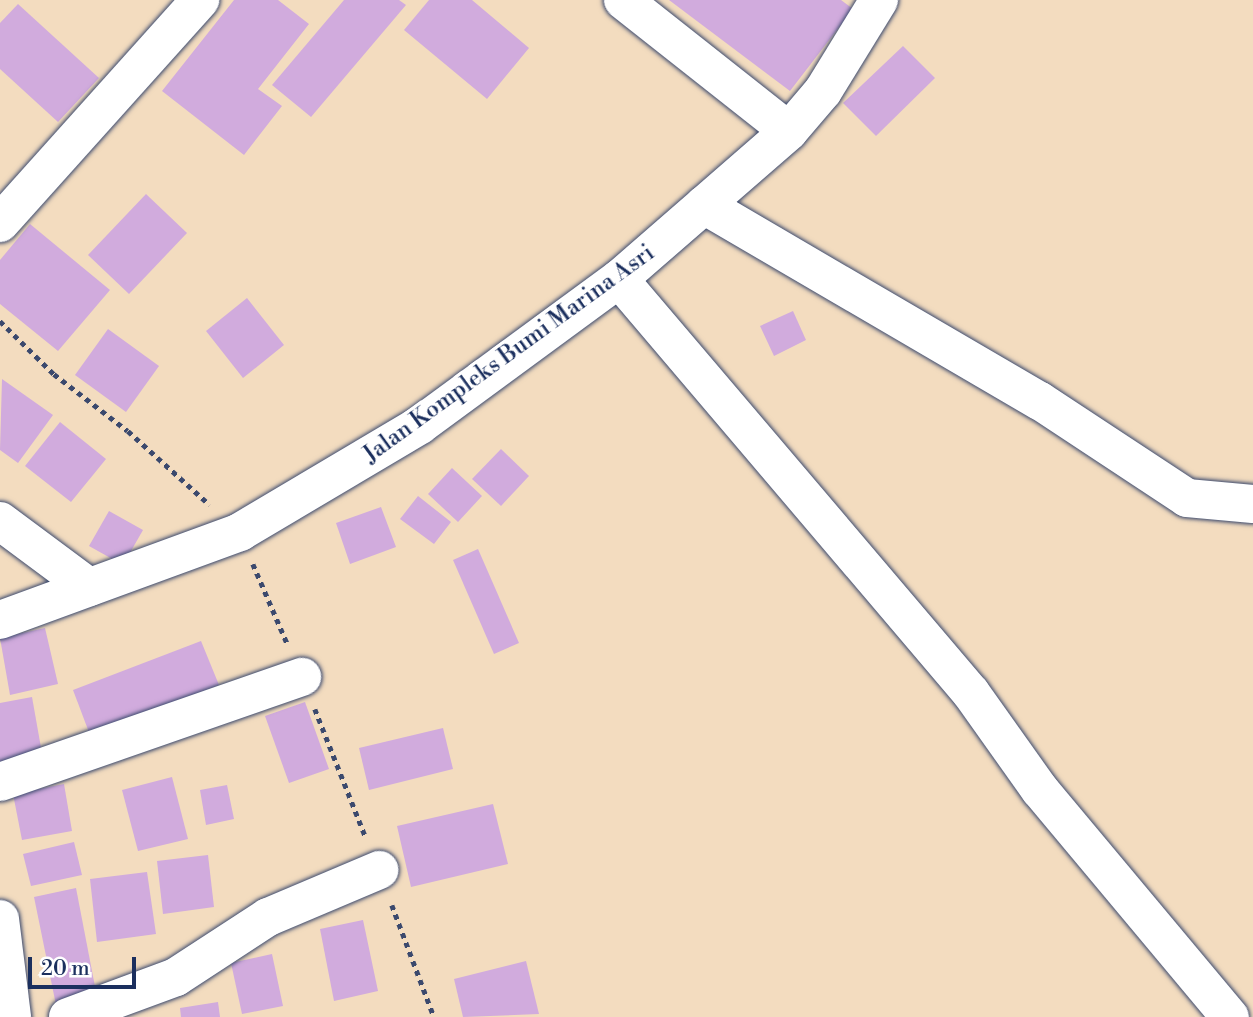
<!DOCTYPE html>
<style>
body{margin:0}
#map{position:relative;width:1253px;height:1017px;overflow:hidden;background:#f3dcbf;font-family:"Libre Bodoni",serif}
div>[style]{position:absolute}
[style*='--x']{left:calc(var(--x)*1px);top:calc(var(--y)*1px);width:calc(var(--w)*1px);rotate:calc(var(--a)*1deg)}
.building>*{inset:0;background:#d1abdd}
.path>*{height:4.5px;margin-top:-2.25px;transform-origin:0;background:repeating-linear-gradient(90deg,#3b496d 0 5px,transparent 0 10px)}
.roads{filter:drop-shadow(0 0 2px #3b496d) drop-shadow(0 0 2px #3b496d)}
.minor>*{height:38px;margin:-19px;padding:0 19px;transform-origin:19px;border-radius:19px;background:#fff}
span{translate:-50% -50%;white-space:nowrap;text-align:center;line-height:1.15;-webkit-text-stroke:6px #fff;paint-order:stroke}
.street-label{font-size:23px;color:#1b2f5e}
.scale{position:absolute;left:28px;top:957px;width:108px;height:32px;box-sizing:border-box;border:4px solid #1b2f5e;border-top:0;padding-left:9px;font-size:21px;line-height:24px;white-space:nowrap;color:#1b2f5e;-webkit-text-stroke:5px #fff;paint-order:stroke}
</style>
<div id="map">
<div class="building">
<div style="clip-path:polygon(234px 0,278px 0,309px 24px,258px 89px,282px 106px,244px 155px,162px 91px)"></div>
<div style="clip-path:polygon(344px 0,399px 0,406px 5px,311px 117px,272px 85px)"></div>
<div style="clip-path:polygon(429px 0,472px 0,529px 48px,487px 99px,404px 30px)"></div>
<div style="clip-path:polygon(669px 0,841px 0,853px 9px,790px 91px)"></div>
<div style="clip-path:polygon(18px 4px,99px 78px,58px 122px,0 69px,0 23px)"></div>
<div style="clip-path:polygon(903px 46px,935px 78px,876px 136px,843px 103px)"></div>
<div style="clip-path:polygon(146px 194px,187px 233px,129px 294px,88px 255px)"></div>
<div style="clip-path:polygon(30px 224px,110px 290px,58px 351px,0 304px,0 260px)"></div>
<div style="clip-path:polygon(247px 298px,284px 345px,243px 378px,206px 331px)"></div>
<div style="clip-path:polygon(793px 311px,806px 340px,774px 356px,760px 326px)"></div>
<div style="clip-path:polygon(108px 329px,159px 366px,126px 412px,75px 375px)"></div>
<div style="clip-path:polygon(2px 379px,53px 415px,18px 463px,0 450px)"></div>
<div style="clip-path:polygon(60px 422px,106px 459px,71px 502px,25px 466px)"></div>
<div style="clip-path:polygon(501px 449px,529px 476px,501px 506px,472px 479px)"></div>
<div style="clip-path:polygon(452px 468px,482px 496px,458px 522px,428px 494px)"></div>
<div style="clip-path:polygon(418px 496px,451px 522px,434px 544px,400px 519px)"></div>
<div style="clip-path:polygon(381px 507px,396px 547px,350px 564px,336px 523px)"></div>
<div style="clip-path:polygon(109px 511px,143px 530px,123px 565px,89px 546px)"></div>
<div style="clip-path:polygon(478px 549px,519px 643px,494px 654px,453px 560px)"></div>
<div style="clip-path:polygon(45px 628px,58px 684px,10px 695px,0 638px)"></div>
<div style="clip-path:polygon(201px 641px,219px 685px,90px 735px,73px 690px)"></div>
<div style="clip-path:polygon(32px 697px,43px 759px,0 767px,0 703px)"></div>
<div style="clip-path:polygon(305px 702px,329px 769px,289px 783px,265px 716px)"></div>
<div style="clip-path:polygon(443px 728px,453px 769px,369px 790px,359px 748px)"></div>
<div style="clip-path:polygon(172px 777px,188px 839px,138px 851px,122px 790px)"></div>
<div style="clip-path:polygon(64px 784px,72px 831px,22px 840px,13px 794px)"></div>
<div style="clip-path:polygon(227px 785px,234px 819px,206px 825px,200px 790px)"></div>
<div style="clip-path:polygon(493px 804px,508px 864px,411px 887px,397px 826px)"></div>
<div style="clip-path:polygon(74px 842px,82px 875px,31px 886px,23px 854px)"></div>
<div style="clip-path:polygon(208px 855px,214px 907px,163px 914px,157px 861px)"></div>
<div style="clip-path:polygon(147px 872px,156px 934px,97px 942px,90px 879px)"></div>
<div style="clip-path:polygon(76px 888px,97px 997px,56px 1005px,34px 897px)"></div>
<div style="clip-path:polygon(363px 920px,378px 991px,334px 1001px,320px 929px)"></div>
<div style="clip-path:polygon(272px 954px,283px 1006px,242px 1014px,231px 963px)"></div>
<div style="clip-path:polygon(526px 961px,539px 1014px,463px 1017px,454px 979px)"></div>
<div style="clip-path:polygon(218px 1002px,220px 1017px,181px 1017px,180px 1008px)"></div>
</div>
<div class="path">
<div style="--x:0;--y:321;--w:76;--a:44.5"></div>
<div style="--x:54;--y:374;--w:93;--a:37.6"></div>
<div style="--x:128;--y:431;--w:110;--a:42.1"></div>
<div style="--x:253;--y:564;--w:86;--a:66.7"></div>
<div style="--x:315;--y:709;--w:139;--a:68.4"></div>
<div style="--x:392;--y:905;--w:120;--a:69.4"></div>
</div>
<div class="roads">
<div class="minor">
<div style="--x:623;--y:0;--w:211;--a:38.3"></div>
<div style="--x:704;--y:205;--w:389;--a:30.3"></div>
<div style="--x:1040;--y:401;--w:176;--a:33.4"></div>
<div style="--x:1187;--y:498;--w:66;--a:5.2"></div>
<div style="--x:0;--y:223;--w:300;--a:-48.1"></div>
<div style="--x:619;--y:279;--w:543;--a:49.63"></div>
<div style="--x:971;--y:693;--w:119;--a:54.6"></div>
<div style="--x:1040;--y:790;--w:296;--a:50.1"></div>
<div style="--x:0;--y:521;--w:111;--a:36.6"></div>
<div style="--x:0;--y:620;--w:256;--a:-20.1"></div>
<div style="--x:240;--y:532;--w:209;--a:-30.7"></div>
<div style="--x:420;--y:425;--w:247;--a:-36.3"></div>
<div style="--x:619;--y:279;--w:225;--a:-41"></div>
<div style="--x:789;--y:131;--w:52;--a:-49.6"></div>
<div style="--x:823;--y:91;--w:107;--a:-58.4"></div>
<div style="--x:0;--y:782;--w:320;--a:-19.2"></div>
<div style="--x:0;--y:919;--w:99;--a:83"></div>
<div style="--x:68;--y:1017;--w:115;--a:-20.3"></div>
<div style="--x:176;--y:977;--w:110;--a:-33.1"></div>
<div style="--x:268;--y:917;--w:121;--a:-22.9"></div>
</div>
</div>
<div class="street-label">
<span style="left:509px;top:354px;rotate:-36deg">Jalan Kompleks Bumi Marina Asri</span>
</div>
<div class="scale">20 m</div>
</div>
